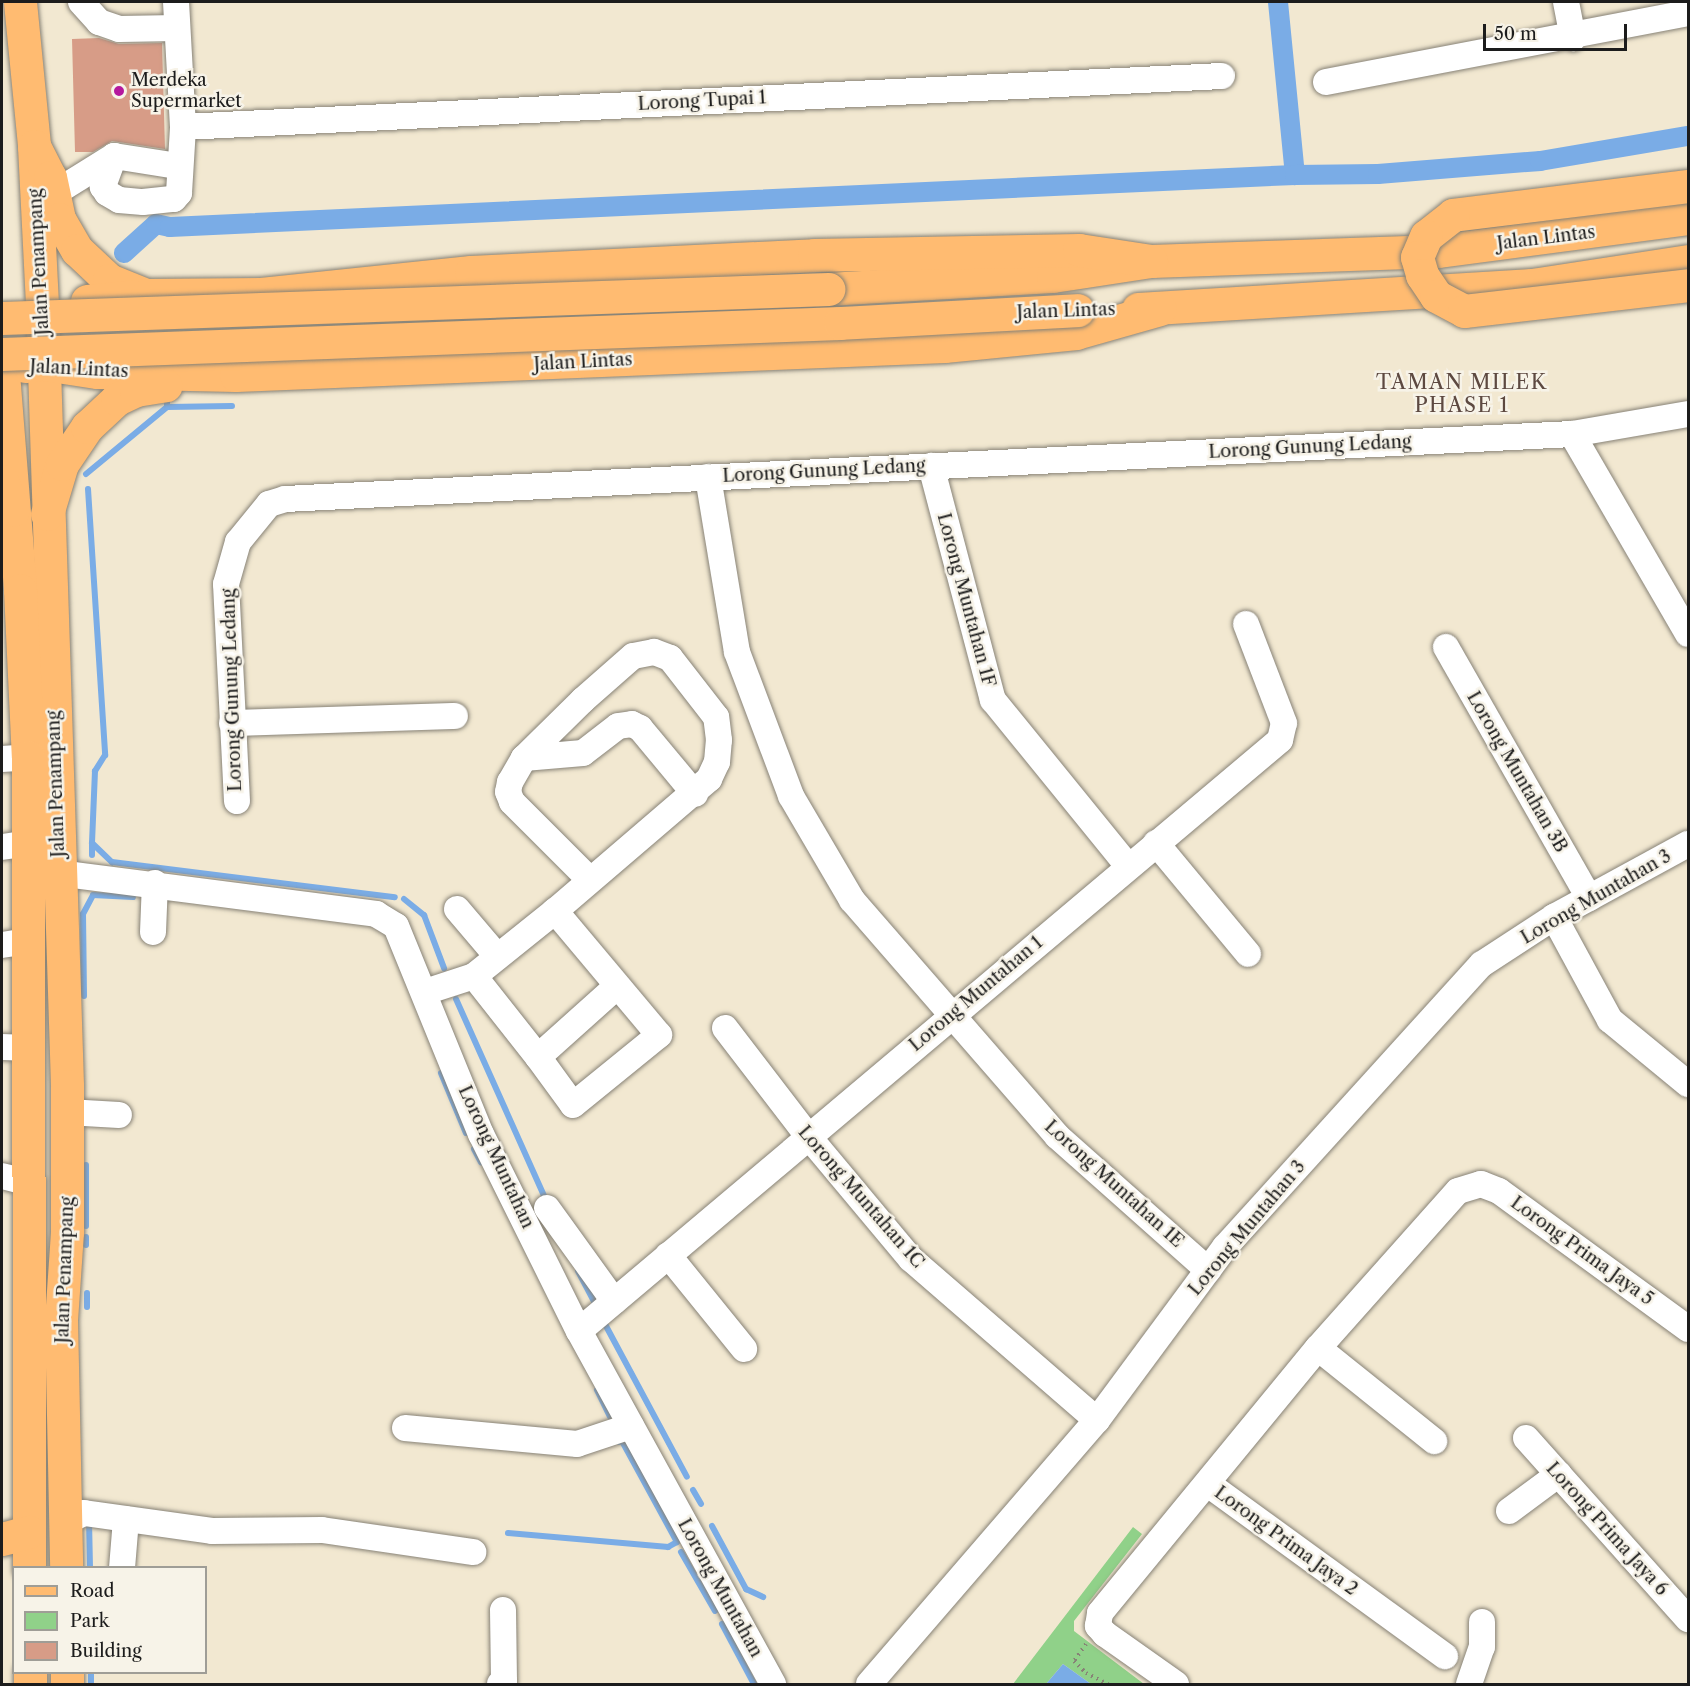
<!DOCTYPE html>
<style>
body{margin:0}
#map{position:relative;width:1690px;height:1686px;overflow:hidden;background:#f2e8d1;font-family:"Libre Caslon Text",serif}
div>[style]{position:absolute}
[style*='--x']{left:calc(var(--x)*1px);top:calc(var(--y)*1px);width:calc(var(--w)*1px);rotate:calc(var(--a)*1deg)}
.green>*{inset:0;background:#90d189}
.water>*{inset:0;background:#7aace6}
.stream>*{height:6px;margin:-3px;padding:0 3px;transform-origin:3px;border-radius:3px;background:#7aace6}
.canal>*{height:20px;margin:-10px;padding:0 10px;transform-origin:10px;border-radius:10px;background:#7aace6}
.building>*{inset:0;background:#d79c87}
.path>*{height:4px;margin-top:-2px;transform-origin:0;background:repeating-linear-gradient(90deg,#878276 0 1.5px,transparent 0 6px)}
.roads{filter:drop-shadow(0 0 2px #878276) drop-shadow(0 0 2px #878276)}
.minor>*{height:26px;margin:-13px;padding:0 13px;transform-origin:13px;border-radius:13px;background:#fff}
.major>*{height:33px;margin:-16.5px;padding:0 16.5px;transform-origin:16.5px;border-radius:16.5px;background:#ffbb71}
.highway>*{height:33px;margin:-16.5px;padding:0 16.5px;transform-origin:16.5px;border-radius:16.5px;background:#ffbb71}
.bridges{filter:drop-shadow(0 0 2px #878276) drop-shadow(0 0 2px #878276)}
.highway-bridge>*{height:33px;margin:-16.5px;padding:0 16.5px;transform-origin:16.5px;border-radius:16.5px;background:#ffbb71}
.dots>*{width:16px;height:16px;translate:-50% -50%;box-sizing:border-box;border:3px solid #f7f3e8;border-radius:50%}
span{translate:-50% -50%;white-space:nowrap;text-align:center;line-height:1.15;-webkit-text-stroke:5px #f7f3e8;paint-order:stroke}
.poi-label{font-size:18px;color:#1c1c1c}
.left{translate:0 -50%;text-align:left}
.street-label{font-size:18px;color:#1c1c1c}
.neighbourhood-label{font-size:20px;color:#5d4941;letter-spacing:1.5px}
.frame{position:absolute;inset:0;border:3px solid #1c1c1c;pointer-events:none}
.legend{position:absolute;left:12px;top:1566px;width:195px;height:108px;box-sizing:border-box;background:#f7f3e8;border:2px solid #9f9d96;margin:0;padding:8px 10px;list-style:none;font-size:18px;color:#1c1c1c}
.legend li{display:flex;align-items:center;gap:12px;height:30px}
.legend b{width:30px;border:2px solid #9f9d96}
.scale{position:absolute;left:1483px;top:24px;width:144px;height:27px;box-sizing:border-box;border:3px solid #1c1c1c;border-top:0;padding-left:8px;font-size:18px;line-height:21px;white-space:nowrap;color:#1c1c1c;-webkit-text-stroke:4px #f7f3e8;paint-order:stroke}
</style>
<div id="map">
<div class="green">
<div style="clip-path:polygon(1133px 1527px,1142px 1534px,1074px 1621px,1074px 1631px,1144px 1684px,1091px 1684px,1063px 1664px,1046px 1684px,1013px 1684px)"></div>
</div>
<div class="water">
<div style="clip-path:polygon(1063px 1664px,1091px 1684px,1046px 1684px)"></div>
</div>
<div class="stream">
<div style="--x:167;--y:407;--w:65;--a:-0.9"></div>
<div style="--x:86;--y:474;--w:105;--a:-39.6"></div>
<div style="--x:167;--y:407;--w:14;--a:-90"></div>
<div style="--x:88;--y:489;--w:267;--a:86.3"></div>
<div style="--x:105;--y:755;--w:19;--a:122"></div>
<div style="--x:95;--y:771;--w:72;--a:92.4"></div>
<div style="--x:92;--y:843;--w:28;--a:44"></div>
<div style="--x:112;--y:862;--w:285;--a:7.1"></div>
<div style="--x:92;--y:843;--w:12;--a:90"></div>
<div style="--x:404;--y:899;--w:26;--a:39"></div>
<div style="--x:424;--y:915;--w:57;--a:69.3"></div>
<div style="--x:84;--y:996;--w:82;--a:-90.7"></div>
<div style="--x:83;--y:914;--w:21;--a:-62"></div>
<div style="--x:93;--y:895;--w:40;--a:2.9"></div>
<div style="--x:456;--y:999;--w:218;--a:65.9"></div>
<div style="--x:441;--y:1073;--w:65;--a:67.4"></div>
<div style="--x:474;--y:1149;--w:15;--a:62"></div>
<div style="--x:86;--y:1165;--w:61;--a:90"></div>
<div style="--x:86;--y:1245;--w:8;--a:-90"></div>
<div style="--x:578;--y:1271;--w:41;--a:62.2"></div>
<div style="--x:87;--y:1293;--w:14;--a:90"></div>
<div style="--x:606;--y:1326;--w:171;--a:61.8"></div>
<div style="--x:597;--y:1390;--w:30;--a:64"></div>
<div style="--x:693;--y:1490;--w:16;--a:60"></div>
<div style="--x:89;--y:1520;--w:48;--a:88.8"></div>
<div style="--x:712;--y:1526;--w:72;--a:61.6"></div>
<div style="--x:746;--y:1589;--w:19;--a:25"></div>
<div style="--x:508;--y:1533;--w:161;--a:5"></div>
<div style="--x:668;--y:1547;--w:10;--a:-29"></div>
<div style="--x:677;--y:1542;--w:115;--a:-118.6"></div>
<div style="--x:622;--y:1441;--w:3;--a:162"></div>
<div style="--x:681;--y:1552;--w:68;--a:60"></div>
<div style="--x:722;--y:1624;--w:68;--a:61.9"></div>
<div style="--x:91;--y:1672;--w:12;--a:90"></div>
</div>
<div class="canal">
<div style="--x:1278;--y:2;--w:174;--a:84.4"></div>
<div style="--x:124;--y:253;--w:43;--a:-42.2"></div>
<div style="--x:156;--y:224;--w:14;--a:12"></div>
<div style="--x:170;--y:227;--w:1126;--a:-2.65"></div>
<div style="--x:1295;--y:175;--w:83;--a:-0.7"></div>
<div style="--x:1378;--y:174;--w:163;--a:-4.6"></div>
<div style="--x:1540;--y:161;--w:150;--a:-9.6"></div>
</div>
<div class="building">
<div style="clip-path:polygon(99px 38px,119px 44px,162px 43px,165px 149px,112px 141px,93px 152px,75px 152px,72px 39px)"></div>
</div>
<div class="path">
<div style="--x:1086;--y:1644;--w:21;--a:125"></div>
<div style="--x:1074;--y:1661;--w:17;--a:45"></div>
<div style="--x:1086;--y:1673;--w:25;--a:27"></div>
</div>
<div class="roads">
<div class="minor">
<div style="--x:81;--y:2;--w:27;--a:48"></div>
<div style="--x:99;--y:22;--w:21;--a:19"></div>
<div style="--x:119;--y:29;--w:58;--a:-1"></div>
<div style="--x:1566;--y:2;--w:37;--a:79"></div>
<div style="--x:1326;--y:82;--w:369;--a:-10.8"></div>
<div style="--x:183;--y:127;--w:1040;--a:-2.81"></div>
<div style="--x:114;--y:156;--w:33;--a:110"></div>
<div style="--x:103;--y:187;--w:7;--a:56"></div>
<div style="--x:107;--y:193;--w:14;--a:30"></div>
<div style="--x:119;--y:200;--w:24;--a:5"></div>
<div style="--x:143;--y:202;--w:31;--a:-6"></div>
<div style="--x:174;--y:199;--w:8;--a:-50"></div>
<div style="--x:179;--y:193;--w:66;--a:-86.5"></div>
<div style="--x:183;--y:127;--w:125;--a:-93.2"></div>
<div style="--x:53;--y:194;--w:72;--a:-31.9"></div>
<div style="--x:114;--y:156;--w:65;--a:8.9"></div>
<div style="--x:1572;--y:434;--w:231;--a:59.9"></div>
<div style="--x:931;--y:466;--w:242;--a:75.2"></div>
<div style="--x:993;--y:700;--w:214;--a:50.9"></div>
<div style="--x:708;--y:477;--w:177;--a:80.6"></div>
<div style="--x:737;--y:652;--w:154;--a:69.4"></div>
<div style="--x:791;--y:796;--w:121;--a:59.6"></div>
<div style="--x:852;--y:900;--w:313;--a:49"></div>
<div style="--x:1057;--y:1136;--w:202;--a:41.6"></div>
<div style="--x:1446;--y:647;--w:289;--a:60.3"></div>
<div style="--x:232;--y:723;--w:223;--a:-1.8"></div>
<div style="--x:524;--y:758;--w:59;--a:-4.8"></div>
<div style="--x:583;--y:753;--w:44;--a:-37.6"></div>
<div style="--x:618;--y:726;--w:14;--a:-8"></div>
<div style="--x:632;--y:724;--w:9;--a:27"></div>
<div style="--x:640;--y:728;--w:86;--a:50.2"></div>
<div style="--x:2;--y:759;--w:26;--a:-4"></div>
<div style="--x:237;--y:801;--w:217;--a:-92.9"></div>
<div style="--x:226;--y:584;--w:44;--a:-74.1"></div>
<div style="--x:238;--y:542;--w:49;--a:-50.8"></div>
<div style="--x:269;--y:504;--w:17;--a:-17"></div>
<div style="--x:285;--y:499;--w:1289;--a:-2.89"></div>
<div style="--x:1572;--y:434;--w:118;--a:-9.8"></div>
<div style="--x:1156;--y:843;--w:144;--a:50.3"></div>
<div style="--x:2;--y:847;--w:27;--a:-8"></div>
<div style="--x:58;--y:873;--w:321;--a:7.3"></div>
<div style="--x:376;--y:914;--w:23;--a:31"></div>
<div style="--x:396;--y:926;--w:225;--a:67.8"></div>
<div style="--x:481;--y:1134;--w:220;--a:63.6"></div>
<div style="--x:579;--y:1331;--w:403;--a:61.2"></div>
<div style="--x:457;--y:909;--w:62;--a:49.6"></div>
<div style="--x:1554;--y:917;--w:117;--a:61.5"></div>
<div style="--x:1610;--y:1020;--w:101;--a:39.4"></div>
<div style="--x:153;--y:932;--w:49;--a:-87.7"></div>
<div style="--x:2;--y:945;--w:25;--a:-9"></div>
<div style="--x:474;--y:976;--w:103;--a:51.7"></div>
<div style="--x:538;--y:1057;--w:106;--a:-41.9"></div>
<div style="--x:425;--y:992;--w:52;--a:-18.1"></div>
<div style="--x:474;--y:976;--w:104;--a:-38.7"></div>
<div style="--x:555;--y:911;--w:203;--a:-40.6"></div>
<div style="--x:709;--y:779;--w:19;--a:-65"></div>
<div style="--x:717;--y:762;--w:22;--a:-85"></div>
<div style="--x:719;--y:740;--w:23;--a:-97"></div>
<div style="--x:716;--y:717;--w:75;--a:-127.9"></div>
<div style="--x:670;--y:658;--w:17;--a:-159"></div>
<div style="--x:654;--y:652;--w:21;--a:169"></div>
<div style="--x:633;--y:656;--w:67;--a:138.7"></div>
<div style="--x:583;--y:700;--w:83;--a:135.5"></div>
<div style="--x:524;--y:758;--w:28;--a:120"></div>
<div style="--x:510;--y:782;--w:10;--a:101"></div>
<div style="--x:508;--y:792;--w:11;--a:68"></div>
<div style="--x:512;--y:802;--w:110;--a:45"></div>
<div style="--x:725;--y:1028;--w:136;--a:52.5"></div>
<div style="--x:808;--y:1136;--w:160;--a:50.1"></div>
<div style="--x:911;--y:1259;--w:246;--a:40.9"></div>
<div style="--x:2;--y:1047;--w:25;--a:2"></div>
<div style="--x:538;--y:1057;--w:59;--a:53.9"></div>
<div style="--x:573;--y:1105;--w:111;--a:-39.1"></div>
<div style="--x:659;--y:1035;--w:162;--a:-130"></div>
<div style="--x:67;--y:1112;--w:52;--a:3.3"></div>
<div style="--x:2;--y:1176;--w:29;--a:14"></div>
<div style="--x:547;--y:1208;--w:115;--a:54.2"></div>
<div style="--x:668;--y:1255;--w:121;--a:51"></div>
<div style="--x:579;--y:1331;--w:917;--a:-40.13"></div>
<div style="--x:1280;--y:740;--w:17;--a:-77"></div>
<div style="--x:1284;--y:723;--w:106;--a:-111"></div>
<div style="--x:1318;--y:1348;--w:149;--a:38.7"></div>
<div style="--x:405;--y:1428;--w:173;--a:5.3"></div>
<div style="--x:577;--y:1444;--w:57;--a:-18.4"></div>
<div style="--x:1526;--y:1438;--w:243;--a:48.2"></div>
<div style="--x:1208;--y:1484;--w:293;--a:36"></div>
<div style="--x:1509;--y:1511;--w:62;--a:-36.5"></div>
<div style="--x:66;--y:1522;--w:20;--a:-27"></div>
<div style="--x:84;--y:1513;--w:129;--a:8"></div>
<div style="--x:212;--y:1531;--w:110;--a:-0.5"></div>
<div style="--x:322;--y:1530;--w:153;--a:8.3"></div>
<div style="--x:122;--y:1568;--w:49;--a:-85.3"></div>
<div style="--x:500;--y:1684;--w:5;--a:-37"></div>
<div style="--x:504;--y:1681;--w:71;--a:-90.8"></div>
<div style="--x:869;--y:1684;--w:349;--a:-49.2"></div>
<div style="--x:1097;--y:1420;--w:215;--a:-53.5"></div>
<div style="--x:1225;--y:1247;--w:382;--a:-47.8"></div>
<div style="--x:1482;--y:964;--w:86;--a:-33.1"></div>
<div style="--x:1554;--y:917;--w:153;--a:-28.6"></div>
<div style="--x:1176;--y:1684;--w:87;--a:-144.8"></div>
<div style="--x:1105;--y:1634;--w:11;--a:-131"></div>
<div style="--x:1098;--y:1626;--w:13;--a:-81"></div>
<div style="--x:1100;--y:1613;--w:343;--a:-50.6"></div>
<div style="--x:1318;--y:1348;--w:210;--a:-48.3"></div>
<div style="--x:1458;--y:1191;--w:24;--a:-17"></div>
<div style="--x:1481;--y:1184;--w:19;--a:21"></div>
<div style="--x:1499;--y:1191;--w:234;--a:36.1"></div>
<div style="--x:1469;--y:1684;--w:39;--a:-71"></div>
<div style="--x:1482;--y:1647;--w:25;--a:-90"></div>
</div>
<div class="major">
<div style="--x:20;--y:2;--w:145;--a:84.4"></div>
<div style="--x:34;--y:146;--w:160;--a:87.1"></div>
<div style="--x:42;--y:306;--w:780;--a:88.16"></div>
<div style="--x:67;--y:1086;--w:146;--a:90"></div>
<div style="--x:67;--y:1232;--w:87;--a:93.9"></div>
<div style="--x:61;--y:1319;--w:249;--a:88.8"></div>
<div style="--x:2;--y:360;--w:231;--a:85.5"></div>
<div style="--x:20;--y:590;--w:167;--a:87.3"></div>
<div style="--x:28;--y:757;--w:811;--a:89.93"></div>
<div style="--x:2;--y:1539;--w:28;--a:-15"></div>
<div style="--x:67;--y:1672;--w:12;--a:90"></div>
<div style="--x:30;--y:1684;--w:12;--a:-90"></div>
</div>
<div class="highway">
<div style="--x:34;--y:146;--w:35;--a:63"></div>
<div style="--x:50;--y:177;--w:43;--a:77.9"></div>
<div style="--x:59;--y:219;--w:36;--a:60"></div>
<div style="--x:77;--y:250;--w:44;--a:43.2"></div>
<div style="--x:109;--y:280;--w:38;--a:22"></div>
<div style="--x:828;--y:289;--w:225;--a:-3.3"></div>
<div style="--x:1053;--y:276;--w:99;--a:-8.7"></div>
<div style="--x:1151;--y:261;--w:287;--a:-2"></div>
<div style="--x:1438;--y:251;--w:252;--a:-7.5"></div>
<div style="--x:87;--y:301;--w:60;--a:-5.7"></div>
<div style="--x:147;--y:295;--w:114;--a:-0.5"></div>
<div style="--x:261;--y:294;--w:211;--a:-6"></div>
<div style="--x:471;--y:272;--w:343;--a:-2.8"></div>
<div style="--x:814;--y:255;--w:265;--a:-1.1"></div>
<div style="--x:1079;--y:250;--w:73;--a:8.7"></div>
<div style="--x:1138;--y:309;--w:395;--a:-3.5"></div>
<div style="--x:1532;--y:285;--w:158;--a:-8.7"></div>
<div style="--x:25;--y:366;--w:19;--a:-6"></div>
<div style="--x:44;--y:364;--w:54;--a:8.6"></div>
<div style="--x:97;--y:372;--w:139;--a:1.2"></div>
<div style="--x:236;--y:375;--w:709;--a:-2.35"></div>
<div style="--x:944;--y:346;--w:133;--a:-5.6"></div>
<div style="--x:1076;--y:333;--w:87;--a:-15.9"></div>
<div style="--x:2;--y:481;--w:31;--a:69"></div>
<div style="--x:47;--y:514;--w:52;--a:-73.3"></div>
<div style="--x:62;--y:464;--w:45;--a:-56"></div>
<div style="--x:87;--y:427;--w:41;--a:-43"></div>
<div style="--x:117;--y:399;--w:21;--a:-25"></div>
<div style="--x:136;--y:390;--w:30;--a:-9"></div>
</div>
</div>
<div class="bridges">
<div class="highway-bridge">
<div style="--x:1688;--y:186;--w:237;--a:173"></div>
<div style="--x:1453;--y:215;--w:34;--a:142"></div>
<div style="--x:1426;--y:236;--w:23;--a:113"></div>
<div style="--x:1417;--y:257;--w:19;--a:74"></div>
<div style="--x:1422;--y:275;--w:25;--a:56"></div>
<div style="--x:1436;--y:296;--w:32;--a:28"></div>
<div style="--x:1464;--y:311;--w:226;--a:-6.6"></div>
<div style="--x:2;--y:318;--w:827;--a:-2.01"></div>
<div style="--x:2;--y:354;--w:839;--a:-2.12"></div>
<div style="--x:840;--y:323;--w:238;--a:-3.1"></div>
</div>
</div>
<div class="dots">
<div style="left:119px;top:91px;background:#b5179e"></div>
</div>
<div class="poi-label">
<span class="left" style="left:131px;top:91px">Merdeka<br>Supermarket</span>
</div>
<div class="street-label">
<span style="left:702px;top:101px;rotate:-3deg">Lorong Tupai 1</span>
<span style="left:1546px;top:238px;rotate:-7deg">Jalan Lintas</span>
<span style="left:39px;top:262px;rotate:-93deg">Jalan Penampang</span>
<span style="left:1066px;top:311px;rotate:-2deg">Jalan Lintas</span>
<span style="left:583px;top:362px;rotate:-3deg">Jalan Lintas</span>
<span style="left:79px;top:369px;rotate:3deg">Jalan Lintas</span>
<span style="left:1310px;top:447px;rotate:-3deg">Lorong Gunung Ledang</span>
<span style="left:824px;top:471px;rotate:-3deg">Lorong Gunung Ledang</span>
<span style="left:966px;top:600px;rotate:75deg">Lorong Muntahan 1F</span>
<span style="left:232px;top:690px;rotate:-92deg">Lorong Gunung Ledang</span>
<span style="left:1517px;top:772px;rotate:60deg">Lorong Muntahan 3B</span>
<span style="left:56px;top:784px;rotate:-92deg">Jalan Penampang</span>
<span style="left:1596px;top:897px;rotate:-30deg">Lorong Muntahan 3</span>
<span style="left:976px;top:994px;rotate:-40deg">Lorong Muntahan 1</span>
<span style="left:496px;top:1157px;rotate:65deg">Lorong Muntahan</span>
<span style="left:1114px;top:1184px;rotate:42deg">Lorong Muntahan 1E</span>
<span style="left:861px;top:1197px;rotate:49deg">Lorong Muntahan 1C</span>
<span style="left:1247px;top:1228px;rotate:-50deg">Lorong Muntahan 3</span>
<span style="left:1582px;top:1251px;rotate:36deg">Lorong Prima Jaya 5</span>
<span style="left:65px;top:1270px;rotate:-88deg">Jalan Penampang</span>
<span style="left:1607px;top:1529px;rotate:48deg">Lorong Prima Jaya 6</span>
<span style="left:1286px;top:1541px;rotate:36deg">Lorong Prima Jaya 2</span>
<span style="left:720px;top:1588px;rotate:61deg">Lorong Muntahan</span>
</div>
<div class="neighbourhood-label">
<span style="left:1462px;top:394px">TAMAN MILEK<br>PHASE 1</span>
</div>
<div class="frame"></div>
<ul class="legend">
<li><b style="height:8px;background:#ffbb71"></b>Road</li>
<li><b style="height:16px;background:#90d189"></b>Park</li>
<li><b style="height:16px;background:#d79c87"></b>Building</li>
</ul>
<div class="scale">50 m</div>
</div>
